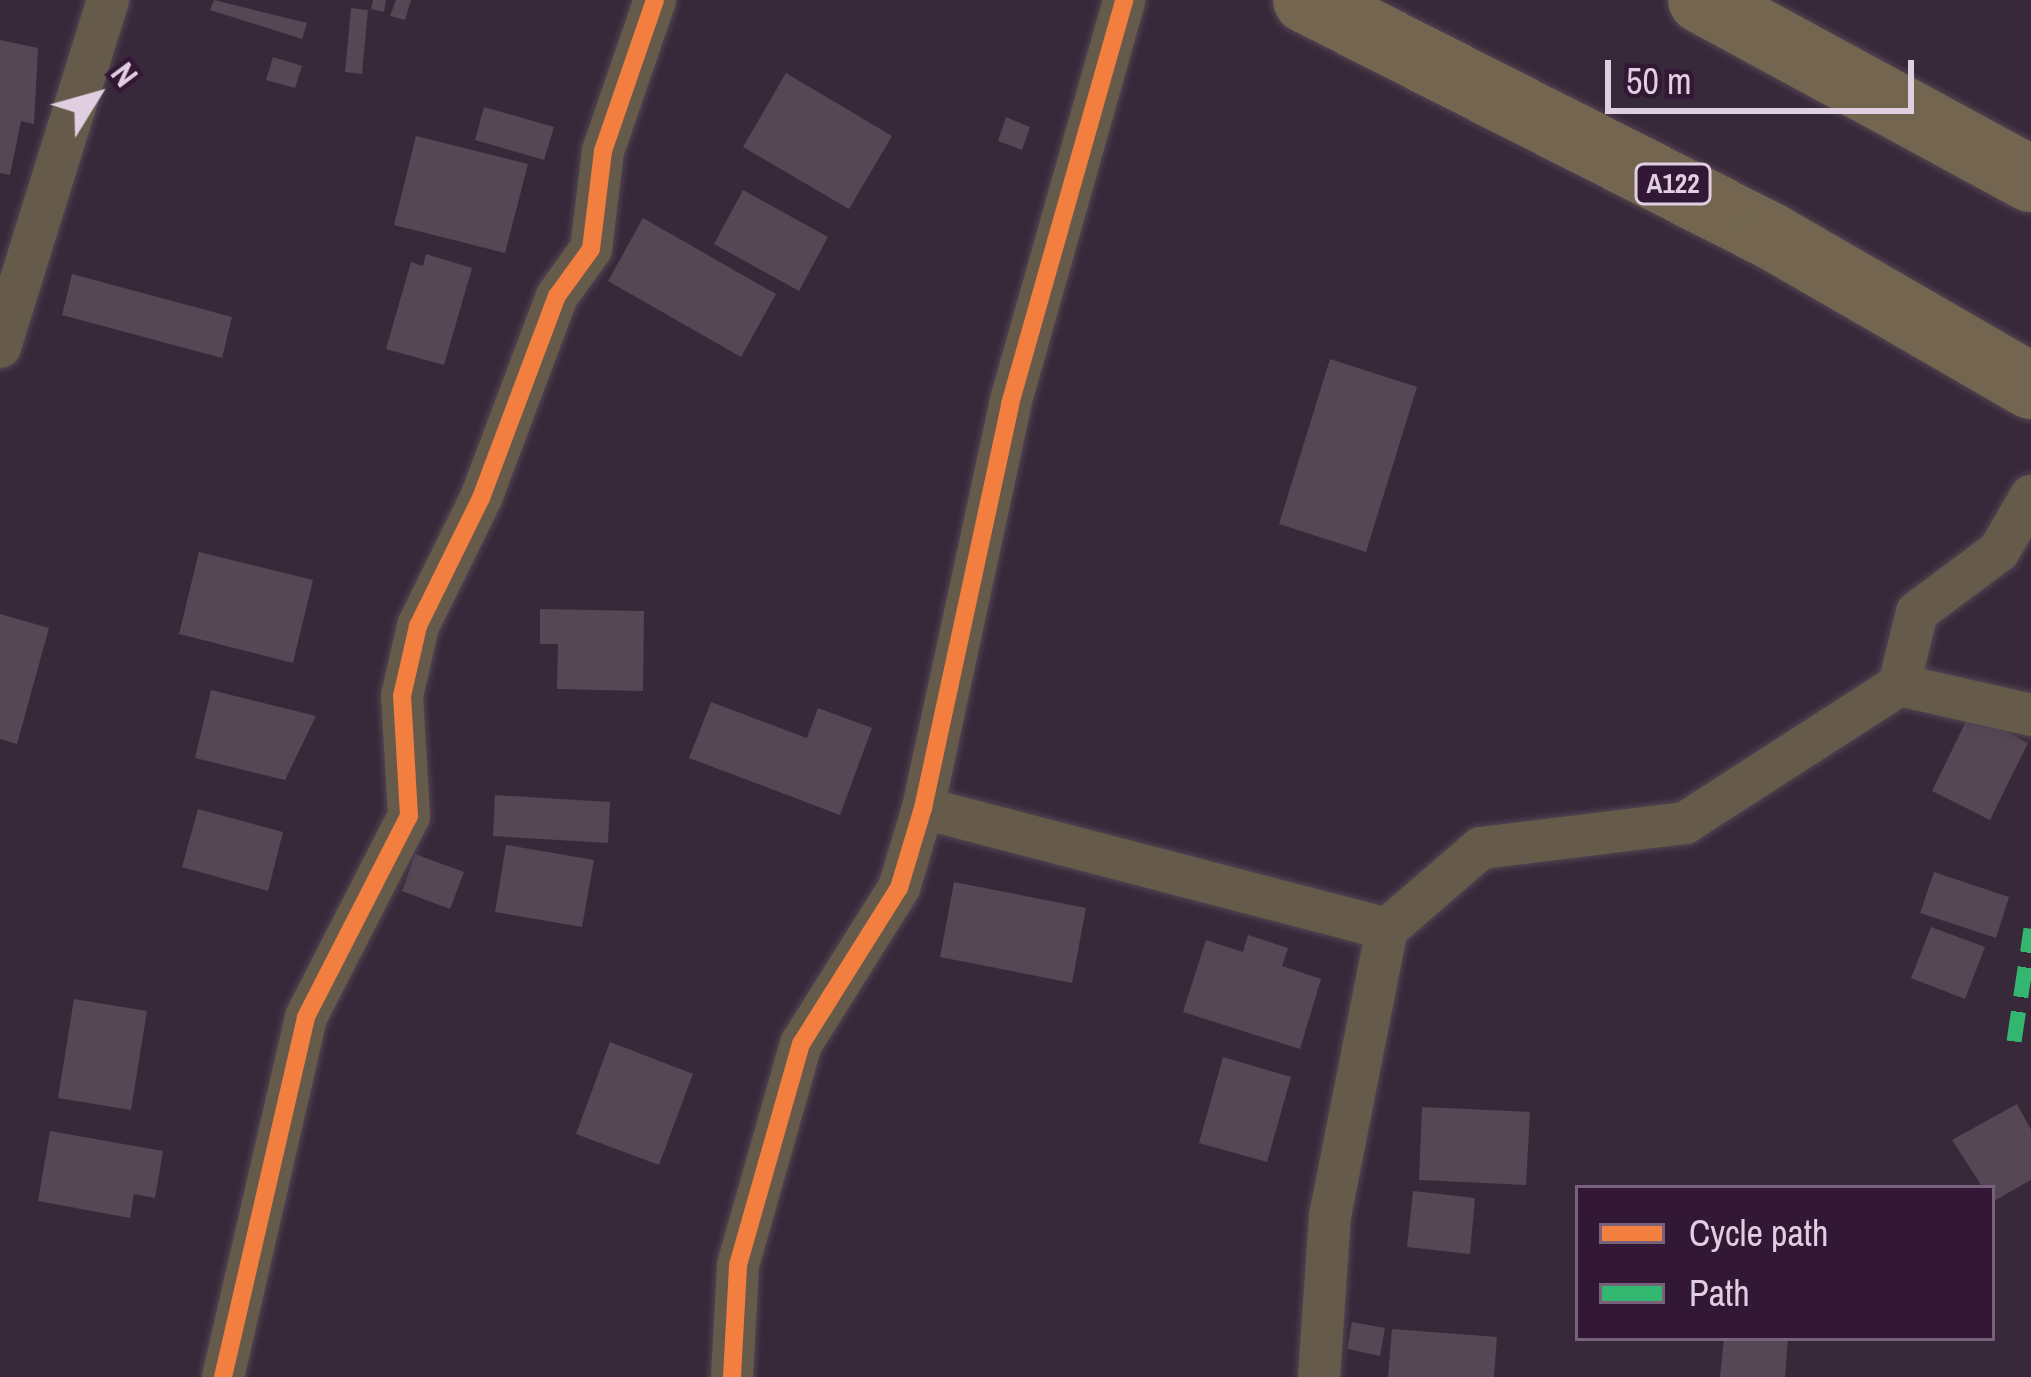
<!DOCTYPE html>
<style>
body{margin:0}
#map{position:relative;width:2031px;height:1377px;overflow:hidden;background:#38293a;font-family:"Archivo Narrow",sans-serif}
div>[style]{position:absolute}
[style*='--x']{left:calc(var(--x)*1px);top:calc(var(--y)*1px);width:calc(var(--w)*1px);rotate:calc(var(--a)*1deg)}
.building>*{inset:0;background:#554753}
.roads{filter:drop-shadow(0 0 3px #524553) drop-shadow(0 0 3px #524553)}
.street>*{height:42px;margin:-21px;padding:0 21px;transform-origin:21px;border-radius:21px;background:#665a4a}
.highway>*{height:66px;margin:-33px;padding:0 33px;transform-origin:33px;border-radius:33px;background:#73654f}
.quiet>*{height:15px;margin-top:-7.5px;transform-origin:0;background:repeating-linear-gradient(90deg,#33b770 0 30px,transparent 0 45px)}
.cycleway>*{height:18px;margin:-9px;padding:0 9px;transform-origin:9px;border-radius:9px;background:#f27e40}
span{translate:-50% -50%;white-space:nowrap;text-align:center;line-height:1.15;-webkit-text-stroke:9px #331836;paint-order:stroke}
.shield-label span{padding:3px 9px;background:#331836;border:3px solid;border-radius:9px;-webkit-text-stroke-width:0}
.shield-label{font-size:27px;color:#e0cee1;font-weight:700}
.legend{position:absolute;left:1575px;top:1185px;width:420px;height:156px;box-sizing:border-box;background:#331836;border:3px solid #78617a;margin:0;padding:15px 21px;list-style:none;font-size:36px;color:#e0cee1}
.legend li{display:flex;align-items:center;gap:24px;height:60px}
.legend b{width:60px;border:3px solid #78617a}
.north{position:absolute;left:36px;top:36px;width:120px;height:120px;-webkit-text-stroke:9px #331836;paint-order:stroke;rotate:53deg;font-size:33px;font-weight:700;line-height:48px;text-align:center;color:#e0cee1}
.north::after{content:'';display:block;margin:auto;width:42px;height:54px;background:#e0cee1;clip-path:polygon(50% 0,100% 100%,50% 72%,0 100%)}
.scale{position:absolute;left:1605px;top:60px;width:309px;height:54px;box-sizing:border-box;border:6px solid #e0cee1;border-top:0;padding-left:15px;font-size:36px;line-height:42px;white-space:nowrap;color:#e0cee1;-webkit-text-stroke:9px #331836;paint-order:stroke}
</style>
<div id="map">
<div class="building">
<div style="clip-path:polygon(214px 0,307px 23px,302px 39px,210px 10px)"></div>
<div style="clip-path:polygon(373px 0,386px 0,384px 12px,371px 9px)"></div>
<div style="clip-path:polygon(396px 0,411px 0,405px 20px,390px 16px)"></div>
<div style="clip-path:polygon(351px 8px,368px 10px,362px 74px,345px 72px)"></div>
<div style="clip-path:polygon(0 40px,38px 48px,34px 124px,21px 121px,10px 175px,0 173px)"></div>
<div style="clip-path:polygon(273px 57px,302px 66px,295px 88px,266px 80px)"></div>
<div style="clip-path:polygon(786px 73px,892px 136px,849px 209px,743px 147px)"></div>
<div style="clip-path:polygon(484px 107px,554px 127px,544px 160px,475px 140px)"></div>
<div style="clip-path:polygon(1006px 117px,1030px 127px,1022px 150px,998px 141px)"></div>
<div style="clip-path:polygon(416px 136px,528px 164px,505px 253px,394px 225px)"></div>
<div style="clip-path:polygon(743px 190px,828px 237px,799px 291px,714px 244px)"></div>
<div style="clip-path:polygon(643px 218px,776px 294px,741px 357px,608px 281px)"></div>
<div style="clip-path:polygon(426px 254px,472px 268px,444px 365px,386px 349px,411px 262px,423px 266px)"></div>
<div style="clip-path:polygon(72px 274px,232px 317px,222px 358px,62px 315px)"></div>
<div style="clip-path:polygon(1330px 359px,1417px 387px,1366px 552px,1279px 524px)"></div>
<div style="clip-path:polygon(199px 552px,313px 580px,293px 663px,179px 634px)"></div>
<div style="clip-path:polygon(540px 609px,644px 611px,643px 691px,557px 689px,558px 644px,540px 644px)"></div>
<div style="clip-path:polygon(0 614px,49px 628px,17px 744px,0 739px)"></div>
<div style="clip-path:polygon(211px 690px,316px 716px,285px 780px,195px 758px)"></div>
<div style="clip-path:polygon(711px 702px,807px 738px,818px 708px,872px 728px,840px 815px,689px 758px)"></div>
<div style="clip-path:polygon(1970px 713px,2028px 743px,1990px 820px,1932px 791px)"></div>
<div style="clip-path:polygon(495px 795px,610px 802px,608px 843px,493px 836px)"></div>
<div style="clip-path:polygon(198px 809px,283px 832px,268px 891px,182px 867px)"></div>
<div style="clip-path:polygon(506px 845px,594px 860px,582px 927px,495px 912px)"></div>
<div style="clip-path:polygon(415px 854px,464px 872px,450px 909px,402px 891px)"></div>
<div style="clip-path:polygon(1934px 872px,2009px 897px,1996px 938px,1920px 913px)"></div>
<div style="clip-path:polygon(954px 882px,1086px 908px,1072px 983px,940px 957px)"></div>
<div style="clip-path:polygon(1931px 927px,1985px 947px,1965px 999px,1911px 978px)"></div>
<div style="clip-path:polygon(1248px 935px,1288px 948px,1282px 966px,1321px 979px,1300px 1049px,1183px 1012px,1206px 940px,1243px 952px)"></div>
<div style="clip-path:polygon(74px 999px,147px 1011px,131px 1110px,58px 1098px)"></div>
<div style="clip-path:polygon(610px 1042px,693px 1074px,659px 1165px,576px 1134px)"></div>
<div style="clip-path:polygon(1223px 1057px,1291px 1077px,1267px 1162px,1199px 1143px)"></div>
<div style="clip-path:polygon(2017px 1104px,2031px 1130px,2031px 1180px,1992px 1202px,1952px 1140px)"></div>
<div style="clip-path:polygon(1422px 1107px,1530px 1112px,1526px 1185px,1419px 1180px)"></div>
<div style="clip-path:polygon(50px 1131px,163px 1151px,155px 1198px,134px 1194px,130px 1218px,38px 1201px)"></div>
<div style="clip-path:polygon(1413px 1191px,1475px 1198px,1470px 1254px,1407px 1247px)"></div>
<div style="clip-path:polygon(1352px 1322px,1385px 1328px,1380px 1356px,1347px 1349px)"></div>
<div style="clip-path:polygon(1392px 1329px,1497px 1337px,1494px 1377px,1388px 1377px)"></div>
<div style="clip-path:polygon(1724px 1338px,1788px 1338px,1785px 1377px,1720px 1377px)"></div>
</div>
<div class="roads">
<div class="street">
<div style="--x:0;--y:347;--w:363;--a:-72.7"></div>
<div style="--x:1899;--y:685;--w:135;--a:12.8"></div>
<div style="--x:923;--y:808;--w:480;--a:14.6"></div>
<div style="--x:1387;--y:929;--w:124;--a:-40.8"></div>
<div style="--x:1481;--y:848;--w:206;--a:-7"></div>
<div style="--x:1685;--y:823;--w:255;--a:-32.8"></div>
<div style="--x:1899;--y:685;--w:75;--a:-76.1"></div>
<div style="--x:1917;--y:612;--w:102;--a:-36.6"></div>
<div style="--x:1999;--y:551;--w:64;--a:-59.8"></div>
<div style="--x:223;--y:1377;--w:369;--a:-77"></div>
<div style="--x:306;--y:1017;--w:226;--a:-62.9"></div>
<div style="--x:409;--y:816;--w:120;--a:-93.3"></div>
<div style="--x:402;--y:696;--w:72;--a:-77.1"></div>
<div style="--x:418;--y:626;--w:143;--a:-63.8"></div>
<div style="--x:481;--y:498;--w:216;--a:-69.4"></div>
<div style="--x:557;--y:296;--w:58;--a:-54.1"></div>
<div style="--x:591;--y:249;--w:99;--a:-83"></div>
<div style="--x:603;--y:151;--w:160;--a:-71"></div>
<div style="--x:732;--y:1377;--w:112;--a:-86.9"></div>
<div style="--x:738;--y:1265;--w:230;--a:-74.1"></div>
<div style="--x:801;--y:1044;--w:184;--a:-57.9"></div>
<div style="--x:899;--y:888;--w:84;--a:-73.3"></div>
<div style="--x:923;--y:808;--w:413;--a:-77.8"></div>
<div style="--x:1010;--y:404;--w:420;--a:-74.2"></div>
<div style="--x:1319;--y:1377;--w:161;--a:-86.1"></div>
<div style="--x:1330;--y:1216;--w:293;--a:-78.8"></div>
</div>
<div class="highway">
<div style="--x:1306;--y:0;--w:521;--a:26.91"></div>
<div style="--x:1771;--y:236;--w:300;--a:30"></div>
<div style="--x:1701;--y:0;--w:375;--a:28.5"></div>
</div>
</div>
<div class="quiet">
<div style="--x:2014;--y:1041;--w:114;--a:-81.4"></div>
</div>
<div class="cycleway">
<div style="--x:223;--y:1377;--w:369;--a:-77"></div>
<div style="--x:306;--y:1017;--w:226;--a:-62.9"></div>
<div style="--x:409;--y:816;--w:120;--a:-93.3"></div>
<div style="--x:402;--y:696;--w:72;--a:-77.1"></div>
<div style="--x:418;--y:626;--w:143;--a:-63.8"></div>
<div style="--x:481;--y:498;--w:216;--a:-69.4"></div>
<div style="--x:557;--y:296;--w:58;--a:-54.1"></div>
<div style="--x:591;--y:249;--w:99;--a:-83"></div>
<div style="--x:603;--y:151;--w:160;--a:-71"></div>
<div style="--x:732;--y:1377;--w:112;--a:-86.9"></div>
<div style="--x:738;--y:1265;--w:230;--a:-74.1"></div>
<div style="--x:801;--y:1044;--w:184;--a:-57.9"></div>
<div style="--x:899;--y:888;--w:84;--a:-73.3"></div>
<div style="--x:923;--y:808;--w:413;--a:-77.8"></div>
<div style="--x:1010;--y:404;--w:420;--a:-74.2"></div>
</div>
<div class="shield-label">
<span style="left:1673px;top:184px">A122</span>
</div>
<ul class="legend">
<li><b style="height:15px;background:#f27e40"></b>Cycle path</li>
<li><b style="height:15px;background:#33b770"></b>Path</li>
</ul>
<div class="north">N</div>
<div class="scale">50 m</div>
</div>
